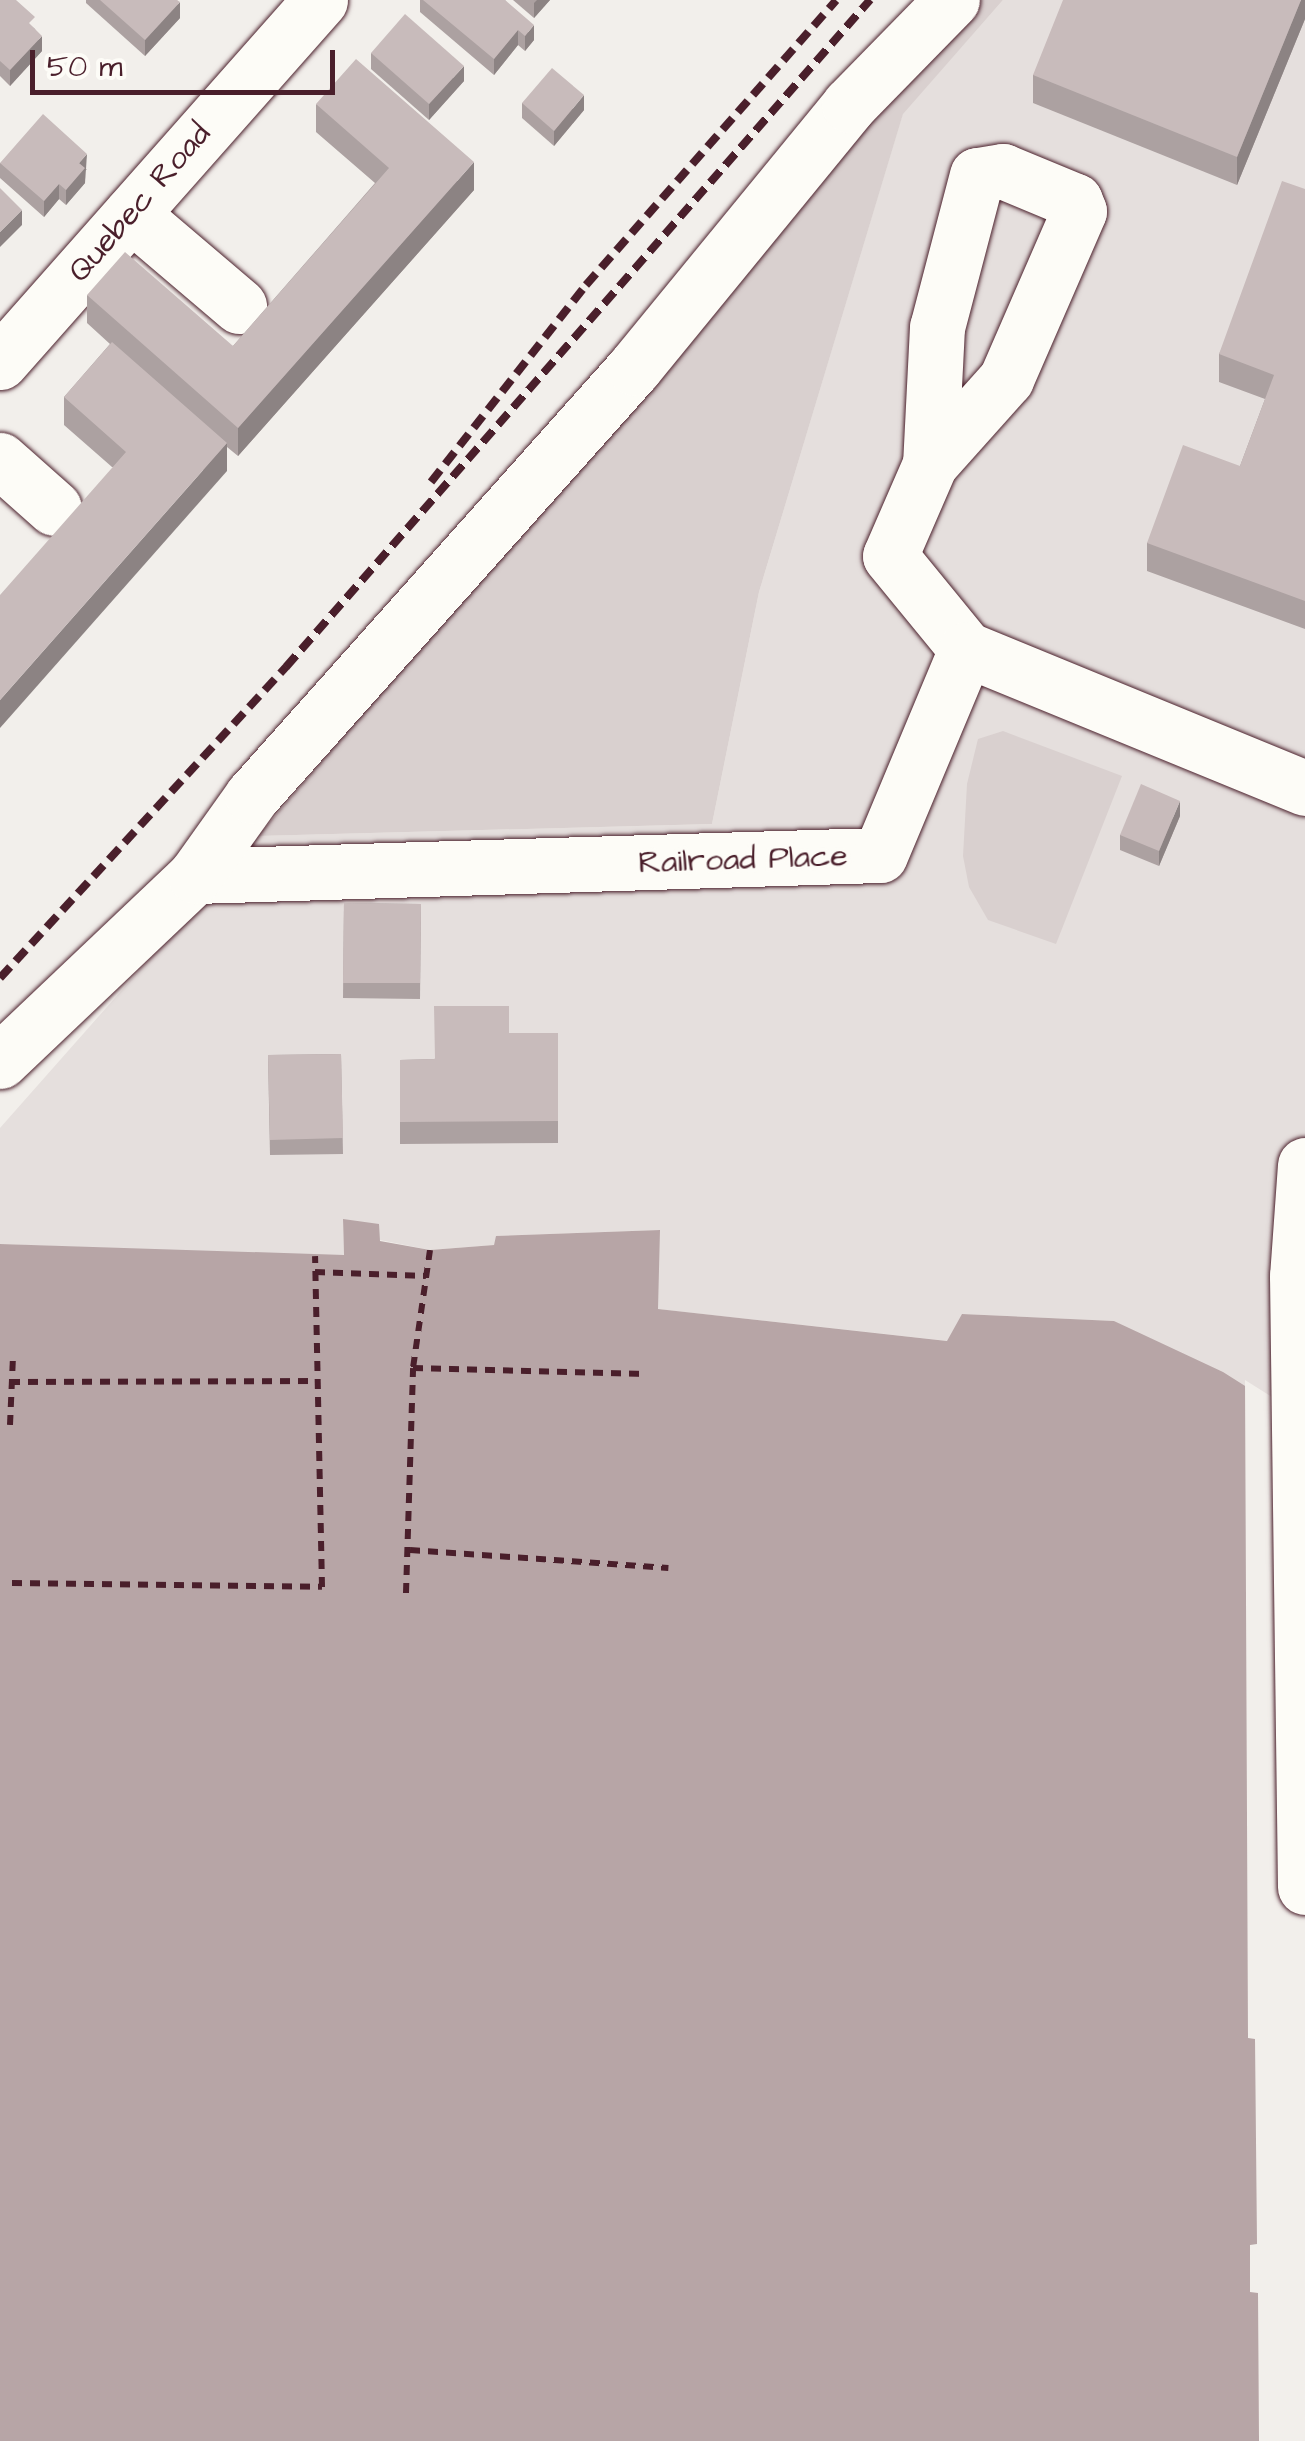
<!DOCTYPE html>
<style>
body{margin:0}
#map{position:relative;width:1305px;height:2441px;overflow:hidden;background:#f2efeb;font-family:"Architects Daughter",sans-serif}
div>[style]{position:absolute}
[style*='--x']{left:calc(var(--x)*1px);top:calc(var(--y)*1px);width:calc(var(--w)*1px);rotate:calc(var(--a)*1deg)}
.built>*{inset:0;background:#e5dfdd}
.green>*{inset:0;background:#d9d0cf}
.water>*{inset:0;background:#b7a5a6}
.pier>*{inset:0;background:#f2efeb}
.path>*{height:6px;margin-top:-3px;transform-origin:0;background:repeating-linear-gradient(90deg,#4a1f2b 0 10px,transparent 0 18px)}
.roads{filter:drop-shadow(0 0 2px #4a1f2b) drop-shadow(0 0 2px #4a1f2b)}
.minor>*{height:55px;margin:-27.5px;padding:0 27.5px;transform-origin:27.5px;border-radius:27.5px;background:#fdfcf7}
.major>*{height:55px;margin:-27.5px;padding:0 27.5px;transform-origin:27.5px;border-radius:27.5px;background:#fdfcf7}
.rail>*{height:8px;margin-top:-4px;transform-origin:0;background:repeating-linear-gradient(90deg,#4a1f2b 0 15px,transparent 0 23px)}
.wall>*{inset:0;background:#aca1a1}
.shaded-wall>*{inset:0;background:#8c8383}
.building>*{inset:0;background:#c8bbbb}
span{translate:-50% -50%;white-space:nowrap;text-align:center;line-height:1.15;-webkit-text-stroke:8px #fdfcf7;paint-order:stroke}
.street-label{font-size:32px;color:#4a1f2b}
.scale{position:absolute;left:30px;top:50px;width:305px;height:45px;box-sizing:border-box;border:5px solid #4a1f2b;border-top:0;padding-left:12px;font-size:30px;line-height:35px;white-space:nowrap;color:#4a1f2b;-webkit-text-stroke:8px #fdfcf7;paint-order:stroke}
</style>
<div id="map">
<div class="built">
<div style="clip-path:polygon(1003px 0,1305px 0,1305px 1424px,1114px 1321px,963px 1314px,948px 1341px,657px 1309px,659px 1230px,497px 1236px,494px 1245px,430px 1250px,380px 1240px,343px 1220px,344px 1255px,315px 1256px,0 1244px,0 1128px,258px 836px,712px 824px,759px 592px,903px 113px)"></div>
</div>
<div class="green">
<div style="clip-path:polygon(980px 0,1003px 0,903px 114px,759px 592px,712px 824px,258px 836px,602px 434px,886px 86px)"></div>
<div style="clip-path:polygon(1003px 731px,1122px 776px,1056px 944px,988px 920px,969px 887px,963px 856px,967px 784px,978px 739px)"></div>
</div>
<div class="water">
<div style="clip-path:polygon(343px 1219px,379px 1224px,380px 1241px,430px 1250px,494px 1245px,496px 1236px,660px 1230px,658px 1309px,947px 1341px,962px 1314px,1114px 1321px,1223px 1372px,1305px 1424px,1305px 2441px,0 2441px,0 1244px,344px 1255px)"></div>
</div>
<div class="pier">
<div style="clip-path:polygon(1245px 1380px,1305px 1418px,1305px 2441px,1259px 2441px,1258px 2293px,1250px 2292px,1250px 2245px,1257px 2244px,1255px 2039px,1248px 2038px)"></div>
</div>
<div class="path">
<div style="--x:430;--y:1250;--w:119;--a:98.2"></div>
<div style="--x:413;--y:1368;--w:233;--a:1.5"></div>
<div style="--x:315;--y:1272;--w:111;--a:2.1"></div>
<div style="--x:10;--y:1382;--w:306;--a:-0.2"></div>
<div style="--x:10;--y:1425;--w:70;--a:-87.5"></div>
<div style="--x:410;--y:1550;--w:259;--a:4"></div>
<div style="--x:12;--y:1583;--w:310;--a:0.7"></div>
<div style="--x:322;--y:1587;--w:331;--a:-91.2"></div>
<div style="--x:406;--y:1593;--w:225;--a:-88.2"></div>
</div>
<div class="roads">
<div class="minor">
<div style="--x:131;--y:214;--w:142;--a:40.4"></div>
<div style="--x:0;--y:362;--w:483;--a:-48.5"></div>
<div style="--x:0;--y:460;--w:72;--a:41.6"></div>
<div style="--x:930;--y:464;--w:114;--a:-48.2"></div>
<div style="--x:1006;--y:379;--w:183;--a:-66.5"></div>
<div style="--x:1079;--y:211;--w:11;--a:-112"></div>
<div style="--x:1075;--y:201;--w:78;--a:-157.4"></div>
<div style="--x:1003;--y:171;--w:26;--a:171"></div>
<div style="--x:977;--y:175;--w:157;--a:104.7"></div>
<div style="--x:937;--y:327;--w:137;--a:92.9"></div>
<div style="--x:930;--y:464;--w:100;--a:113.5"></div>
<div style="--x:890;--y:556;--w:120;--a:50.7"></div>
<div style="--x:195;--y:876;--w:685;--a:-1.76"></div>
<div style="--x:880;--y:855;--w:223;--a:-67.3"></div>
<div style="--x:966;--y:649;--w:366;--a:22.3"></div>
<div style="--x:0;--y:1061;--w:269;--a:-43.5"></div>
<div style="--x:195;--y:876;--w:98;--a:-54.5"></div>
<div style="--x:252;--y:796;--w:574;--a:-48.25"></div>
<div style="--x:634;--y:368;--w:340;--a:-50.7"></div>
<div style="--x:849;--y:105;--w:147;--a:-45.6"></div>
</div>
<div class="major">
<div style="--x:1305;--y:1165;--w:111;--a:94.1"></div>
<div style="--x:1297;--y:1276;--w:611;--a:89.25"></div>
</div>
</div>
<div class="rail">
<div style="--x:431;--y:482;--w:251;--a:-51.8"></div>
<div style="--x:586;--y:285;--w:379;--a:-48.7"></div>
<div style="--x:0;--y:978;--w:423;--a:-47.4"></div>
<div style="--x:286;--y:667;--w:887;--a:-48.8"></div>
</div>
<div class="wall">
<div style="clip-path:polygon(0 0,35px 29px,42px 51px,10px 86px,0 76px)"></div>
<div style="clip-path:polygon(86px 0,177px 0,180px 18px,145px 56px,86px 3px)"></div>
<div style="clip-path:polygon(420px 0,505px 0,534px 40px,525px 51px,518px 45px,494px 75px,420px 12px)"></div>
<div style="clip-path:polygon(513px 0,550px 0,534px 18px)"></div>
<div style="clip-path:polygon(1305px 0,1305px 19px,1237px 185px,1033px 103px,1033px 75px)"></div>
<div style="clip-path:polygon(371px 53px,464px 81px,429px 120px,371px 69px)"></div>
<div style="clip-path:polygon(522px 103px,584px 110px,554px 146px,522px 118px)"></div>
<div style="clip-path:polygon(316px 104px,474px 190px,238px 456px,227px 447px,227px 471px,112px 467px,64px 425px,64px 397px,110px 344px,87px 323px,87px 295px,233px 346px,375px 183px,316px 132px)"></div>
<div style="clip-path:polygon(0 163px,87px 169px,85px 171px,85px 183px,66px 205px,59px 199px,44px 217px,0 178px)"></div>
<div style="clip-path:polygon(1305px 189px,1305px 629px,1147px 571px,1147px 543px,1240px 466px,1265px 399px,1219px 382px,1219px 354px)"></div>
<div style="clip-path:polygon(1180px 816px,1159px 866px,1120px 850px,1120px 835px)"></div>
<div style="clip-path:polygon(344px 903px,421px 904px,420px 999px,343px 998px)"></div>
<div style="clip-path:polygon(509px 1033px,558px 1033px,558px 1143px,400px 1144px,400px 1060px,434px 1059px)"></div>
<div style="clip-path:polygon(341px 1054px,343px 1154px,270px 1155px,268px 1055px)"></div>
</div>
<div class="shaded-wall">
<div style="clip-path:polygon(537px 0,550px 0,534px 18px,534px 3px)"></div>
<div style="clip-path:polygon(1301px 0,1305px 0,1305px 19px,1237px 185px,1237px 157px)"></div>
<div style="clip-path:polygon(180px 2px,180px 18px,145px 56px,145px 40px)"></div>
<div style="clip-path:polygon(534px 25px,534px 40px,525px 51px,525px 36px)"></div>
<div style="clip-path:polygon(518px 30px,518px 45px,494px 75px,494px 59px)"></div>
<div style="clip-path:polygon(42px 36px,42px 51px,10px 86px,10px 70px)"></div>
<div style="clip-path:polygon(464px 66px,464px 81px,429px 120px,429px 104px)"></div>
<div style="clip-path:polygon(584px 95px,584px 110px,554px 146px,554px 131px)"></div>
<div style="clip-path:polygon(87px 154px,85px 183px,66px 205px,66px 190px,79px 163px)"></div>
<div style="clip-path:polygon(474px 162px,474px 190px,238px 456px,238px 428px)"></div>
<div style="clip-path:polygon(59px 184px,59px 199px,44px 217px,44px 201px)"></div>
<div style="clip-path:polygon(22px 210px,22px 225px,0 247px,0 232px)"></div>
<div style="clip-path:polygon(227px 443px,227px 471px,0 728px,0 700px)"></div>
<div style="clip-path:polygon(1180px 801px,1180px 816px,1159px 866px,1159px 851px)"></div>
</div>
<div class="building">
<div style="clip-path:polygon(0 0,16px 0,35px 17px,29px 23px,42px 36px,10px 70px,0 61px)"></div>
<div style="clip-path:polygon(100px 0,177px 0,180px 2px,145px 40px)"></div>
<div style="clip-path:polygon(423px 0,505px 0,534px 25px,525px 36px,518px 30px,494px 59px)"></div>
<div style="clip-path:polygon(1063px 0,1301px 0,1237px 157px,1033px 75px)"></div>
<div style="clip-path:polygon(405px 14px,464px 66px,429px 104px,371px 53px)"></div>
<div style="clip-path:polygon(356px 59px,474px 162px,238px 428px,87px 295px,125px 252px,233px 346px,389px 168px,316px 104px)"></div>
<div style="clip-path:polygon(552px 68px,584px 95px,554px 131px,522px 103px)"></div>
<div style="clip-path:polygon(43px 114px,87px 154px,79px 163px,85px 168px,66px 190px,59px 184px,44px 201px,0 163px)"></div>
<div style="clip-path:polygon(1282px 181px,1305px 189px,1305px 601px,1147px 543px,1183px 445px,1240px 466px,1274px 375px,1219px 354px)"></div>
<div style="clip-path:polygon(0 188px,22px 210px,0 232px)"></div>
<div style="clip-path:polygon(112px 342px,227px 443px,0 700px,0 595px,126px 452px,64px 397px)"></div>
<div style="clip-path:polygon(1141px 784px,1180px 801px,1159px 851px,1120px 835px)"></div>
<div style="clip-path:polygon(344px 903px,421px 904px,420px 983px,343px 983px)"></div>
<div style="clip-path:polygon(434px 1006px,509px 1006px,509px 1033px,558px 1033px,558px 1121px,400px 1122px,400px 1060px,435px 1059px)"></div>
<div style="clip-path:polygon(341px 1054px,343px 1138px,270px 1140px,268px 1055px)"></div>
</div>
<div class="street-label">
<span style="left:140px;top:203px;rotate:-49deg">Quebec Road</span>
<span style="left:743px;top:860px;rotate:-2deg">Railroad Place</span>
</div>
<div class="scale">50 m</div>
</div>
